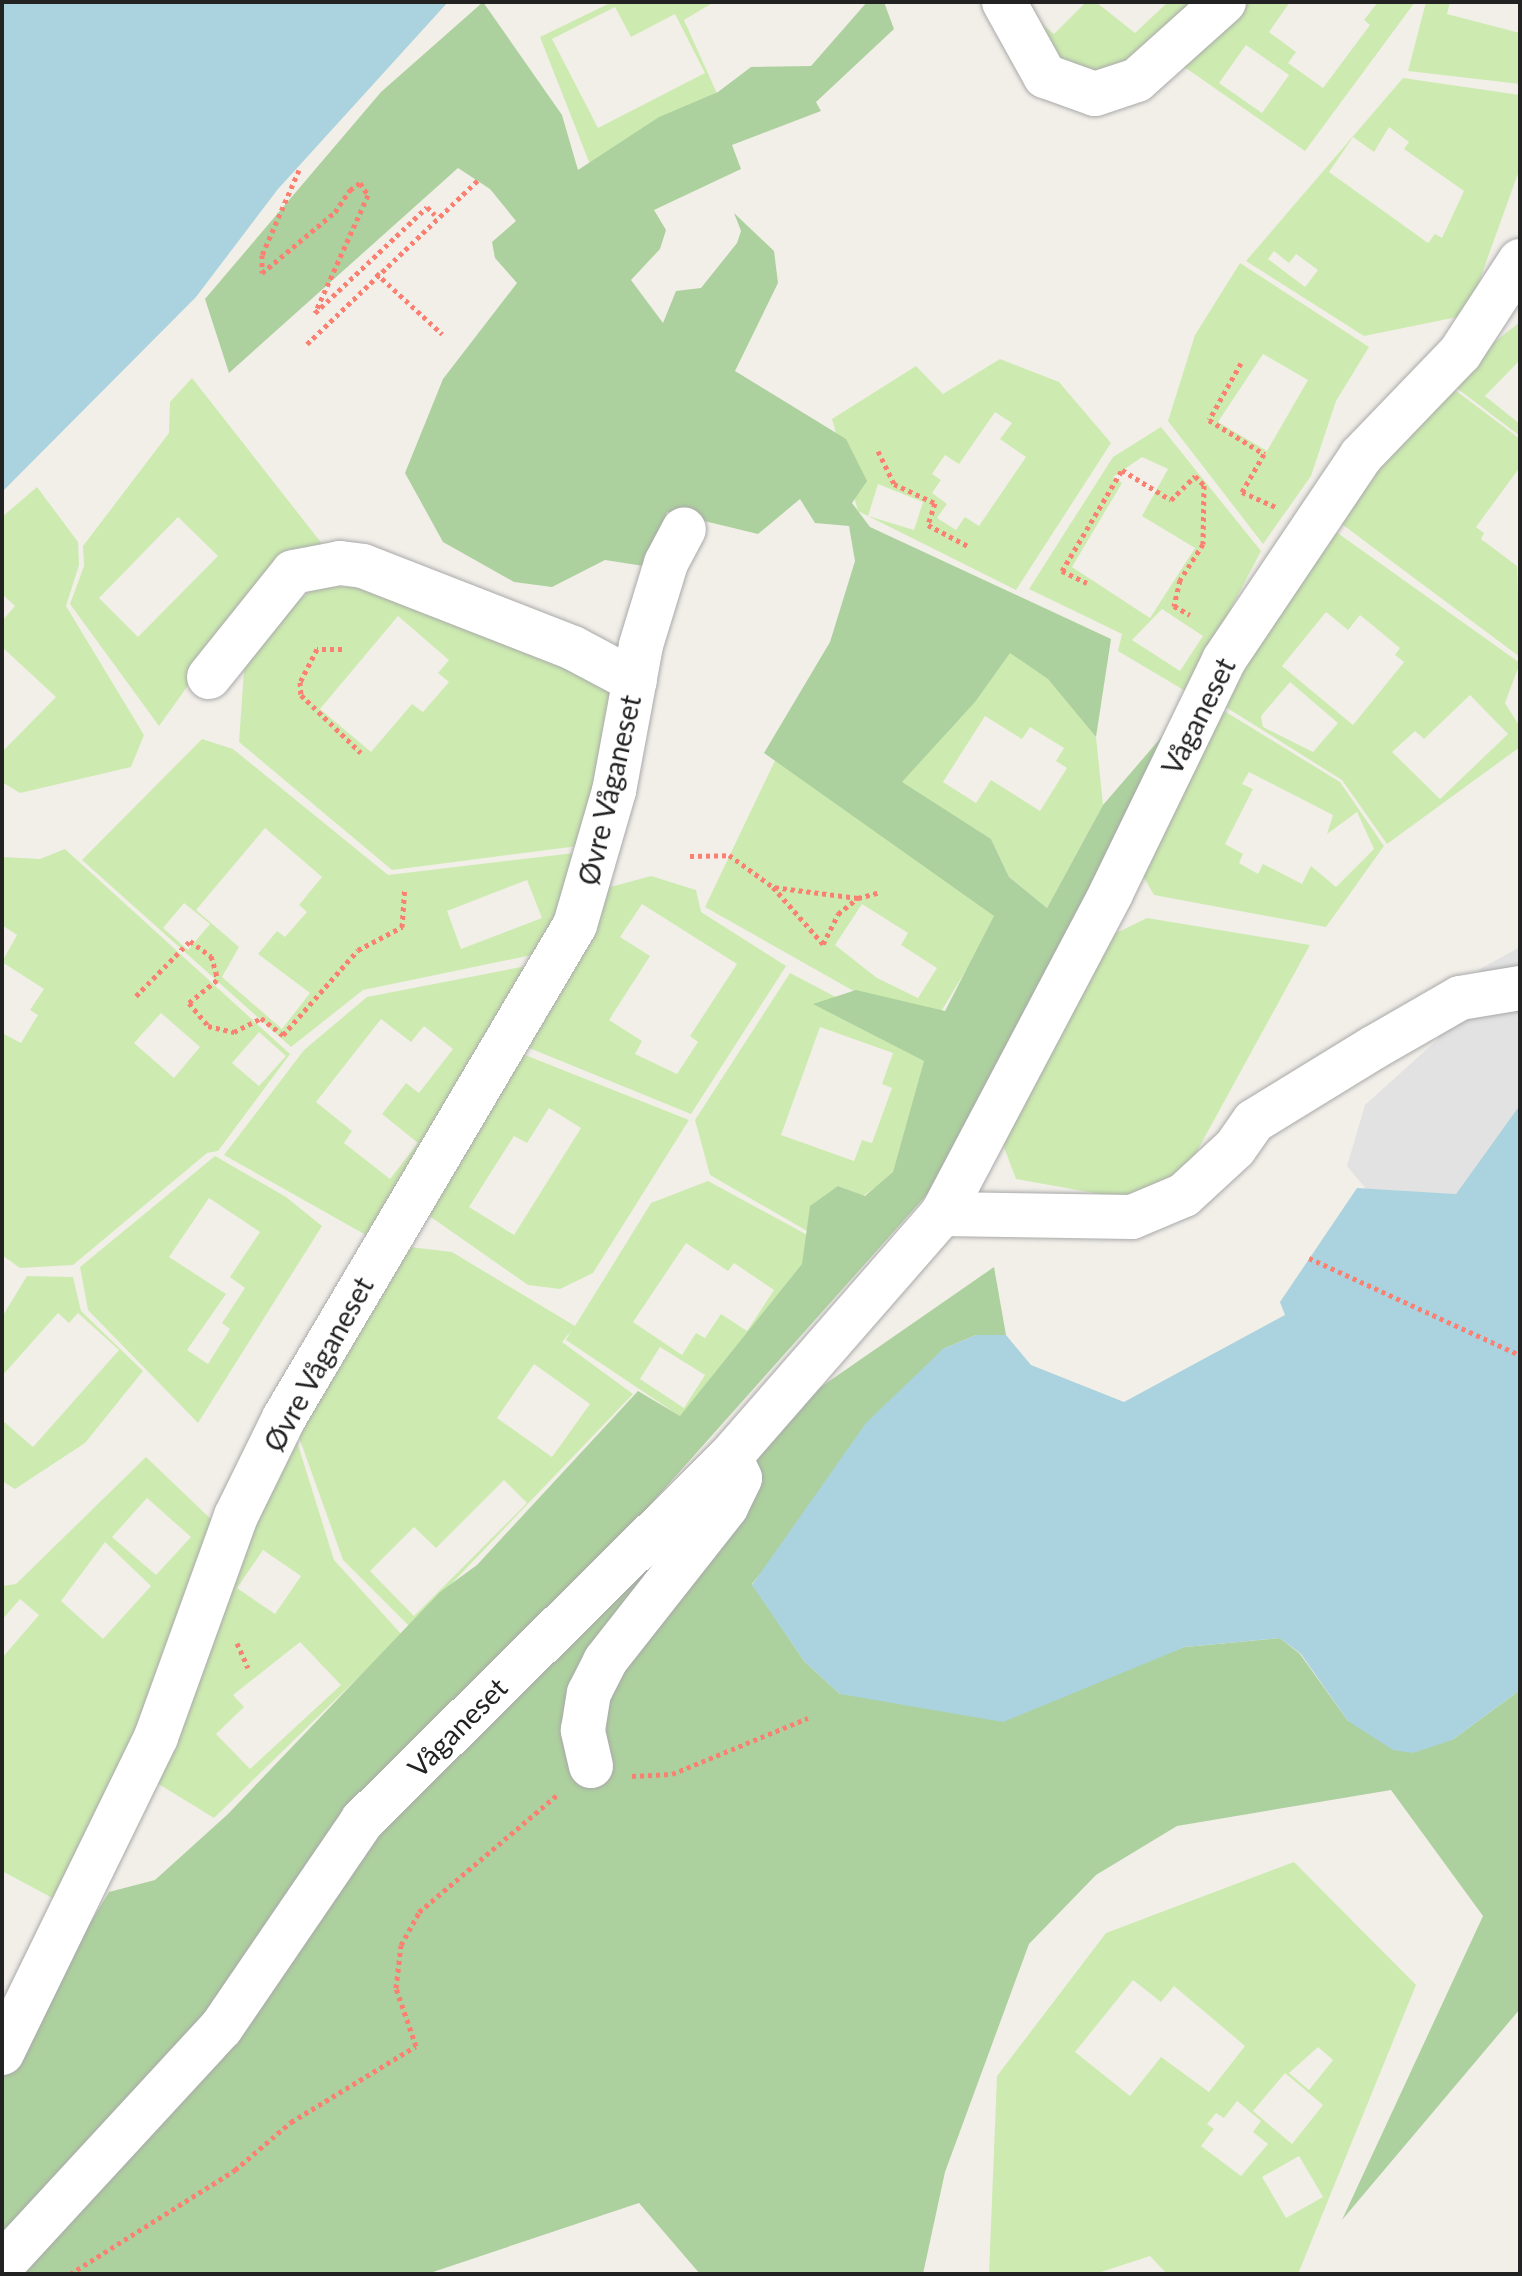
<!DOCTYPE html>
<meta charset="utf-8">
<style>
body{margin:0}
#map{position:relative;width:1522px;height:2276px;overflow:hidden;background:#f2efe9;font-family:Lato,sans-serif}
div>[style]{position:absolute}
[style*='--x']{left:calc(var(--x)*1px);top:calc(var(--y)*1px);width:calc(var(--w)*1px);rotate:calc(var(--a)*1deg)}
.grass>*{inset:0;background:#cdebb0}
.forest>*{inset:0;background:#add19e}
.parking>*{inset:0;background:#e2e2e2}
.water>*{inset:0;background:#aad3df}
.path>*{height:5px;margin-top:-2.5px;transform-origin:0;background:repeating-linear-gradient(90deg,#fa8072 0 4px,transparent 0 8px)}
.roads{filter:drop-shadow(0 0 2px #a9a9a9) drop-shadow(0 0 2px #a9a9a9)}
.minor>*{height:44px;margin:-22px;padding:0 22px;transform-origin:22px;border-radius:22px;background:#fff}
span{translate:-50% -50%;white-space:nowrap;text-align:center;line-height:1.15;-webkit-text-stroke:8px #fff;paint-order:stroke}
.street-label{font-size:28px;color:#222}
.frame{position:absolute;inset:0;border:4px solid #222;pointer-events:none}
</style>
<div id="map">
<div class="grass">
<div style="clip-path:polygon(evenodd,612px 2px,714px 2px,684px 20px,724px 109px,593px 172px,540px 37px,612px 2px,615px 7px,631px 37px,675px 14px,705px 73px,598px 128px,552px 39px,615px 7px)"></div>
<div style="clip-path:polygon(1015px 2px,1054px 34px,1086px 2px,1096px 2px,1135px 33px,1168px 2px,1206px 2px,1136px 63px,1080px 84px)"></div>
<div style="clip-path:polygon(evenodd,1248px 2px,1290px 2px,1269px 32px,1296px 52px,1288px 63px,1323px 88px,1370px 25px,1364px 20px,1378px 2px,1415px 2px,1305px 151px,1180px 64px,1248px 2px,1246px 45px,1289px 75px,1262px 113px,1219px 83px,1246px 45px)"></div>
<div style="clip-path:polygon(1426px 2px,1450px 2px,1447px 14px,1520px 33px,1520px 84px,1408px 71px)"></div>
<div style="clip-path:polygon(evenodd,1403px 78px,1520px 95px,1520px 168px,1467px 315px,1364px 336px,1246px 261px,1403px 78px,1389px 127px,1409px 142px,1404px 149px,1464px 191px,1442px 238px,1435px 234px,1428px 243px,1329px 172px,1353px 137px,1374px 152px,1389px 127px,1403px 78px,1274px 251px,1289px 263px,1296px 254px,1318px 270px,1305px 287px,1268px 259px,1274px 251px)"></div>
<div style="clip-path:polygon(evenodd,1240px 263px,1369px 347px,1336px 401px,1311px 476px,1263px 544px,1168px 421px,1195px 335px,1240px 263px,1263px 354px,1308px 380px,1267px 451px,1218px 422px,1263px 354px)"></div>
<div style="clip-path:polygon(1520px 322px,1520px 360px,1485px 396px,1520px 424px,1520px 436px,1446px 380px)"></div>
<div style="clip-path:polygon(evenodd,1000px 359px,1059px 382px,1111px 443px,1016px 590px,858px 511px,832px 419px,916px 366px,943px 394px,1000px 359px,995px 412px,1012px 423px,1000px 439px,1026px 457px,979px 526px,965px 517px,956px 530px,937px 518px,947px 504px,932px 493px,941px 480px,932px 474px,945px 455px,959px 464px,995px 412px,1000px 359px,878px 484px,923px 502px,914px 530px,868px 516px,878px 484px)"></div>
<div style="clip-path:polygon(evenodd,192px 378px,323px 545px,233px 623px,159px 726px,70px 604px,84px 566px,83px 546px,169px 433px,170px 402px,192px 378px,178px 517px,218px 556px,138px 637px,99px 598px,178px 517px)"></div>
<div style="clip-path:polygon(1443px 381px,1520px 439px,1520px 467px,1476px 527px,1484px 533px,1481px 539px,1517px 566px,1520px 657px,1339px 522px)"></div>
<div style="clip-path:polygon(evenodd,1161px 427px,1261px 551px,1187px 692px,1118px 651px,1122px 634px,1029px 589px,1113px 457px,1161px 427px,1142px 457px,1168px 469px,1142px 516px,1195px 548px,1150px 618px,1072px 567px,1122px 483px,1113px 477px,1142px 457px,1161px 427px,1162px 609px,1203px 636px,1180px 671px,1132px 640px,1162px 609px)"></div>
<div style="clip-path:polygon(37px 487px,78px 542px,79px 565px,66px 606px,144px 735px,131px 767px,20px 793px,2px 782px,2px 752px,56px 697px,2px 647px,2px 621px,15px 606px,2px 594px,2px 517px)"></div>
<div style="clip-path:polygon(evenodd,1332px 529px,1520px 663px,1505px 703px,1520px 727px,1520px 747px,1387px 844px,1342px 780px,1224px 706px,1267px 621px,1332px 529px,1326px 612px,1348px 630px,1360px 615px,1400px 648px,1395px 655px,1404px 662px,1353px 725px,1282px 666px,1326px 612px,1332px 529px,1290px 682px,1338px 723px,1313px 752px,1263px 727px,1261px 716px,1290px 682px,1332px 529px,1470px 695px,1508px 734px,1440px 799px,1392px 752px,1415px 731px,1424px 739px,1470px 695px)"></div>
<div style="clip-path:polygon(evenodd,317px 586px,382px 588px,606px 678px,618px 715px,586px 845px,392px 870px,239px 742px,244px 670px,271px 621px,317px 586px,398px 616px,449px 660px,438px 673px,449px 682px,423px 712px,412px 704px,371px 752px,320px 709px,398px 616px)"></div>
<div style="clip-path:polygon(evenodd,1010px 652px,1048px 678px,1096px 737px,1103px 805px,1047px 908px,1009px 877px,991px 839px,901px 783px,1010px 652px,985px 716px,1022px 739px,1030px 727px,1064px 748px,1056px 761px,1067px 768px,1040px 811px,991px 780px,976px 803px,943px 782px,985px 716px)"></div>
<div style="clip-path:polygon(evenodd,1221px 709px,1340px 782px,1384px 846px,1326px 927px,1154px 895px,1140px 871px,1221px 709px,1249px 772px,1333px 815px,1327px 834px,1357px 812px,1374px 849px,1336px 887px,1311px 866px,1302px 884px,1263px 864px,1258px 874px,1239px 863px,1243px 854px,1225px 844px,1253px 789px,1242px 784px,1249px 772px)"></div>
<div style="clip-path:polygon(evenodd,202px 739px,233px 749px,388px 875px,583px 852px,556px 950px,363px 990px,291px 1047px,82px 860px,202px 739px,265px 828px,322px 877px,299px 905px,307px 912px,285px 937px,277px 931px,258px 954px,310px 993px,282px 1029px,222px 977px,239px 947px,196px 910px,265px 828px,202px 739px,527px 880px,542px 918px,461px 949px,447px 911px,527px 880px,202px 739px,184px 903px,210px 924px,188px 950px,163px 928px,184px 903px)"></div>
<div style="clip-path:polygon(evenodd,780px 750px,1002px 911px,928px 1033px,705px 907px,780px 750px,862px 904px,908px 933px,901px 945px,937px 968px,918px 998px,877px 978px,835px 945px,862px 904px)"></div>
<div style="clip-path:polygon(evenodd,65px 849px,290px 1054px,218px 1151px,207px 1153px,73px 1265px,20px 1268px,2px 1255px,2px 1033px,21px 1043px,38px 1015px,30px 1010px,44px 989px,2px 962px,17px 935px,2px 925px,2px 857px,40px 859px,65px 849px,161px 1013px,200px 1047px,174px 1078px,134px 1043px,161px 1013px,65px 849px,259px 1032px,286px 1056px,259px 1086px,232px 1063px,259px 1032px)"></div>
<div style="clip-path:polygon(evenodd,651px 876px,696px 890px,701px 912px,786px 966px,691px 1114px,517px 1043px,603px 889px,651px 876px,642px 904px,737px 964px,690px 1036px,698px 1042px,677px 1074px,635px 1054px,642px 1041px,609px 1020px,650px 956px,620px 937px,642px 904px)"></div>
<div style="clip-path:polygon(1147px 918px,1310px 945px,1179px 1184px,1122px 1198px,1016px 1179px,999px 1134px,1102px 940px)"></div>
<div style="clip-path:polygon(evenodd,542px 963px,373px 1239px,224px 1155px,304px 1050px,367px 997px,542px 963px,381px 1019px,411px 1042px,424px 1026px,453px 1049px,419px 1093px,406px 1083px,382px 1114px,418px 1143px,390px 1179px,344px 1143px,352px 1131px,316px 1102px,381px 1019px)"></div>
<div style="clip-path:polygon(evenodd,790px 973px,931px 1047px,892px 1176px,863px 1196px,839px 1186px,812px 1205px,807px 1231px,710px 1175px,695px 1120px,790px 973px,820px 1027px,893px 1053px,882px 1084px,892px 1088px,872px 1143px,862px 1140px,854px 1161px,781px 1135px,820px 1027px)"></div>
<div style="clip-path:polygon(evenodd,515px 1051px,689px 1120px,593px 1273px,560px 1289px,528px 1285px,418px 1208px,515px 1051px,549px 1108px,581px 1128px,514px 1235px,469px 1207px,514px 1136px,527px 1143px,549px 1108px)"></div>
<div style="clip-path:polygon(evenodd,215px 1156px,286px 1197px,322px 1226px,198px 1423px,88px 1310px,80px 1267px,215px 1156px,209px 1198px,260px 1232px,230px 1277px,245px 1288px,222px 1323px,230px 1329px,208px 1364px,187px 1350px,226px 1294px,169px 1257px,209px 1198px)"></div>
<div style="clip-path:polygon(evenodd,708px 1181px,811px 1237px,804px 1265px,693px 1425px,566px 1340px,571px 1331px,562px 1342px,633px 1394px,410px 1627px,343px 1560px,295px 1426px,401px 1246px,452px 1252px,575px 1326px,651px 1203px,708px 1181px,686px 1243px,728px 1271px,734px 1263px,774px 1290px,747px 1331px,721px 1314px,705px 1338px,696px 1333px,682px 1355px,633px 1322px,686px 1243px,708px 1181px,660px 1347px,705px 1375px,684px 1408px,640px 1379px,660px 1347px,708px 1181px,534px 1364px,590px 1404px,552px 1457px,497px 1418px,534px 1364px,708px 1181px,504px 1480px,527px 1503px,414px 1616px,370px 1571px,414px 1527px,436px 1548px,504px 1480px)"></div>
<div style="clip-path:polygon(27px 1276px,73px 1277px,81px 1311px,143px 1371px,85px 1443px,15px 1489px,2px 1481px,2px 1420px,33px 1447px,119px 1350px,78px 1313px,69px 1323px,58px 1313px,2px 1376px,2px 1317px)"></div>
<div style="clip-path:polygon(evenodd,294px 1432px,334px 1560px,402px 1635px,214px 1818px,152px 1780px,294px 1432px,263px 1550px,301px 1576px,275px 1614px,237px 1588px,263px 1550px,294px 1432px,300px 1642px,341px 1685px,250px 1769px,216px 1734px,244px 1707px,233px 1695px,300px 1642px)"></div>
<div style="clip-path:polygon(evenodd,146px 1457px,216px 1524px,174px 1641px,58px 1901px,2px 1871px,2px 1658px,39px 1615px,20px 1599px,2px 1620px,2px 1586px,16px 1584px,146px 1457px,147px 1498px,191px 1537px,156px 1575px,112px 1537px,147px 1498px,146px 1457px,105px 1542px,151px 1586px,103px 1639px,61px 1601px,105px 1542px)"></div>
<div style="clip-path:polygon(evenodd,1294px 1862px,1416px 1985px,1298px 2274px,1167px 2274px,1150px 2256px,1095px 2274px,989px 2274px,997px 2076px,1106px 1933px,1294px 1862px,1133px 1980px,1161px 2002px,1174px 1986px,1245px 2046px,1209px 2092px,1161px 2057px,1130px 2096px,1075px 2052px,1133px 1980px,1294px 1862px,1318px 2047px,1333px 2060px,1309px 2090px,1289px 2073px,1318px 2047px,1294px 1862px,1285px 2073px,1323px 2105px,1292px 2144px,1253px 2111px,1285px 2073px,1294px 1862px,1237px 2101px,1261px 2121px,1253px 2132px,1268px 2144px,1241px 2176px,1201px 2146px,1214px 2129px,1207px 2124px,1216px 2113px,1224px 2118px,1237px 2101px,1294px 1862px,1299px 2156px,1323px 2197px,1286px 2218px,1262px 2177px,1299px 2156px)"></div>
</div>
<div class="forest">
<div style="clip-path:polygon(483px 2px,562px 115px,578px 170px,659px 117px,718px 92px,751px 67px,811px 66px,867px 2px,884px 2px,894px 29px,816px 102px,821px 111px,732px 145px,741px 169px,654px 210px,666px 230px,660px 249px,631px 280px,663px 323px,676px 291px,701px 288px,737px 243px,741px 231px,734px 213px,774px 251px,778px 283px,735px 371px,846px 439px,867px 481px,852px 503px,870px 527px,1111px 639px,1096px 737px,1048px 679px,1010px 653px,975px 702px,902px 782px,991px 839px,1009px 877px,1047px 908px,1103px 805px,1172px 725px,1039px 999px,930px 1191px,649px 1506px,994px 1267px,1006px 1335px,976px 1335px,943px 1349px,752px 1584px,804px 1661px,840px 1694px,1116px 1671px,1185px 1647px,1280px 1638px,1300px 1654px,1348px 1721px,1452px 1740px,1520px 1690px,1520px 2009px,1342px 2220px,1483px 1916px,1391px 1790px,1177px 1826px,1096px 1875px,1029px 1944px,945px 2172px,923px 2274px,700px 2274px,639px 2203px,427px 2274px,2px 2274px,2px 2068px,109px 1892px,155px 1880px,228px 1814px,440px 1592px,477px 1565px,638px 1391px,680px 1416px,802px 1264px,810px 1206px,838px 1186px,865px 1196px,893px 1172px,924px 1061px,813px 1004px,856px 990px,945px 1011px,994px 916px,764px 753px,830px 642px,855px 561px,849px 526px,815px 523px,800px 499px,758px 534px,667px 512px,650px 567px,605px 560px,552px 587px,514px 582px,443px 542px,405px 473px,443px 379px,517px 283px,495px 258px,492px 242px,516px 221px,490px 189px,458px 168px,229px 373px,205px 299px,381px 92px)"></div>
</div>
<div class="parking">
<div style="clip-path:polygon(1520px 947px,1520px 1105px,1456px 1194px,1366px 1189px,1347px 1166px,1365px 1105px,1437px 1040px,1480px 969px)"></div>
</div>
<div class="water">
<div style="clip-path:polygon(2px 2px,448px 2px,278px 189px,196px 297px,2px 492px)"></div>
<div style="clip-path:polygon(1520px 1105px,1520px 1690px,1452px 1740px,1413px 1753px,1393px 1750px,1348px 1721px,1301px 1654px,1280px 1638px,1185px 1647px,1003px 1722px,840px 1694px,804px 1661px,752px 1585px,866px 1423px,943px 1349px,976px 1335px,1006px 1335px,1031px 1365px,1124px 1402px,1285px 1315px,1280px 1302px,1357px 1188px,1456px 1194px)"></div>
</div>
<div class="path">
<div style="--x:299;--y:170;--w:93;--a:113.5"></div>
<div style="--x:262;--y:255;--w:18;--a:90"></div>
<div style="--x:262;--y:273;--w:95;--a:-39.9"></div>
<div style="--x:335;--y:212;--w:27;--a:-56"></div>
<div style="--x:350;--y:190;--w:12;--a:-35"></div>
<div style="--x:360;--y:183;--w:14;--a:56"></div>
<div style="--x:368;--y:195;--w:129;--a:114.2"></div>
<div style="--x:315;--y:313;--w:154;--a:-43.4"></div>
<div style="--x:427;--y:207;--w:11;--a:45"></div>
<div style="--x:376;--y:273;--w:90;--a:42.7"></div>
<div style="--x:307;--y:344;--w:238;--a:-43.8"></div>
<div style="--x:1241;--y:363;--w:65;--a:119.3"></div>
<div style="--x:1209;--y:420;--w:65;--a:31.7"></div>
<div style="--x:1264;--y:454;--w:44;--a:120.1"></div>
<div style="--x:1242;--y:492;--w:37;--a:24"></div>
<div style="--x:878;--y:451;--w:37;--a:64"></div>
<div style="--x:894;--y:484;--w:45;--a:24.9"></div>
<div style="--x:935;--y:503;--w:23;--a:108"></div>
<div style="--x:928;--y:525;--w:45;--a:27.7"></div>
<div style="--x:1087;--y:583;--w:28;--a:-154"></div>
<div style="--x:1062;--y:571;--w:117;--a:-59.3"></div>
<div style="--x:1122;--y:470;--w:57;--a:31.5"></div>
<div style="--x:1171;--y:500;--w:34;--a:-45"></div>
<div style="--x:1195;--y:476;--w:13;--a:45"></div>
<div style="--x:1204;--y:485;--w:59;--a:91"></div>
<div style="--x:1203;--y:544;--w:43;--a:122.6"></div>
<div style="--x:1180;--y:580;--w:27;--a:103"></div>
<div style="--x:1174;--y:606;--w:18;--a:29"></div>
<div style="--x:342;--y:649;--w:25;--a:180"></div>
<div style="--x:317;--y:649;--w:37;--a:117"></div>
<div style="--x:300;--y:682;--w:13;--a:86"></div>
<div style="--x:301;--y:695;--w:83;--a:44"></div>
<div style="--x:690;--y:856;--w:39;--a:-1"></div>
<div style="--x:729;--y:855;--w:54;--a:36"></div>
<div style="--x:858;--y:898;--w:86;--a:-172.6"></div>
<div style="--x:773;--y:887;--w:76;--a:48.7"></div>
<div style="--x:823;--y:944;--w:34;--a:-63"></div>
<div style="--x:838;--y:914;--w:26;--a:-39"></div>
<div style="--x:858;--y:898;--w:23;--a:-15"></div>
<div style="--x:136;--y:996;--w:77;--a:-45.5"></div>
<div style="--x:190;--y:941;--w:26;--a:36"></div>
<div style="--x:211;--y:956;--w:17;--a:73"></div>
<div style="--x:216;--y:972;--w:8;--a:83"></div>
<div style="--x:217;--y:980;--w:36;--a:141"></div>
<div style="--x:189;--y:1003;--w:30;--a:50"></div>
<div style="--x:208;--y:1026;--w:27;--a:13"></div>
<div style="--x:234;--y:1032;--w:30;--a:-27"></div>
<div style="--x:261;--y:1018;--w:28;--a:38"></div>
<div style="--x:283;--y:1035;--w:113;--a:-48.6"></div>
<div style="--x:358;--y:950;--w:50;--a:-27.6"></div>
<div style="--x:402;--y:927;--w:39;--a:-86"></div>
<div style="--x:1309;--y:1258;--w:232;--a:24.7"></div>
<div style="--x:237;--y:1643;--w:27;--a:66"></div>
<div style="--x:632;--y:1776;--w:40;--a:-2.9"></div>
<div style="--x:672;--y:1774;--w:147;--a:-22.4"></div>
<div style="--x:70;--y:2274;--w:195;--a:-32.2"></div>
<div style="--x:235;--y:2170;--w:74;--a:-40.6"></div>
<div style="--x:291;--y:2122;--w:146;--a:-31.3"></div>
<div style="--x:416;--y:2046;--w:61;--a:-109"></div>
<div style="--x:396;--y:1988;--w:43;--a:-83.4"></div>
<div style="--x:401;--y:1945;--w:38;--a:-61"></div>
<div style="--x:419;--y:1912;--w:182;--a:-40.3"></div>
</div>
<div class="roads">
<div class="minor">
<div style="--x:1004;--y:2;--w:85;--a:61"></div>
<div style="--x:1045;--y:76;--w:53;--a:19.8"></div>
<div style="--x:1095;--y:94;--w:44;--a:-18.4"></div>
<div style="--x:1137;--y:80;--w:117;--a:-41.9"></div>
<div style="--x:209;--y:677;--w:134;--a:-51.3"></div>
<div style="--x:293;--y:572;--w:48;--a:-10.8"></div>
<div style="--x:340;--y:563;--w:23;--a:7"></div>
<div style="--x:363;--y:566;--w:225;--a:21.3"></div>
<div style="--x:573;--y:648;--w:70;--a:28"></div>
<div style="--x:942;--y:1214;--w:190;--a:0.9"></div>
<div style="--x:1132;--y:1217;--w:56;--a:-22.9"></div>
<div style="--x:1184;--y:1195;--w:69;--a:-42.7"></div>
<div style="--x:1235;--y:1148;--w:33;--a:-55"></div>
<div style="--x:1254;--y:1121;--w:140;--a:-31.5"></div>
<div style="--x:1373;--y:1048;--w:100;--a:-29.9"></div>
<div style="--x:1460;--y:998;--w:61;--a:-9.5"></div>
<div style="--x:591;--y:1766;--w:37;--a:-103"></div>
<div style="--x:583;--y:1730;--w:37;--a:-81"></div>
<div style="--x:589;--y:1693;--w:36;--a:-63"></div>
<div style="--x:605;--y:1661;--w:196;--a:-51.8"></div>
<div style="--x:726;--y:1507;--w:32;--a:-64"></div>
<div style="--x:740;--y:1478;--w:23;--a:-115"></div>
<div style="--x:2;--y:2053;--w:352;--a:-64"></div>
<div style="--x:156;--y:1737;--w:235;--a:-70.1"></div>
<div style="--x:236;--y:1516;--w:109;--a:-63.9"></div>
<div style="--x:284;--y:1418;--w:572;--a:-59.45"></div>
<div style="--x:575;--y:925;--w:140;--a:-73.8"></div>
<div style="--x:614;--y:791;--w:148;--a:-79.5"></div>
<div style="--x:641;--y:645;--w:86;--a:-73"></div>
<div style="--x:666;--y:563;--w:38;--a:-62"></div>
<div style="--x:2;--y:2265;--w:323;--a:-47.3"></div>
<div style="--x:221;--y:2028;--w:250;--a:-55.7"></div>
<div style="--x:362;--y:1821;--w:518;--a:-44.69"></div>
<div style="--x:730;--y:1457;--w:322;--a:-48.9"></div>
<div style="--x:942;--y:1214;--w:363;--a:-62.2"></div>
<div style="--x:1111;--y:893;--w:259;--a:-64.1"></div>
<div style="--x:1224;--y:660;--w:246;--a:-56.1"></div>
<div style="--x:1361;--y:456;--w:143;--a:-46.1"></div>
<div style="--x:1460;--y:353;--w:110;--a:-56.9"></div>
</div>
</div>
<div class="street-label">
<span style="left:1198px;top:716px;rotate:-63deg">Våganeset</span>
<span style="left:609px;top:790px;rotate:-77deg">Øvre Våganeset</span>
<span style="left:318px;top:1364px;rotate:-61deg">Øvre Våganeset</span>
<span style="left:457px;top:1727px;rotate:-45deg">Våganeset</span>
</div>
<div class="frame"></div>
</div>
